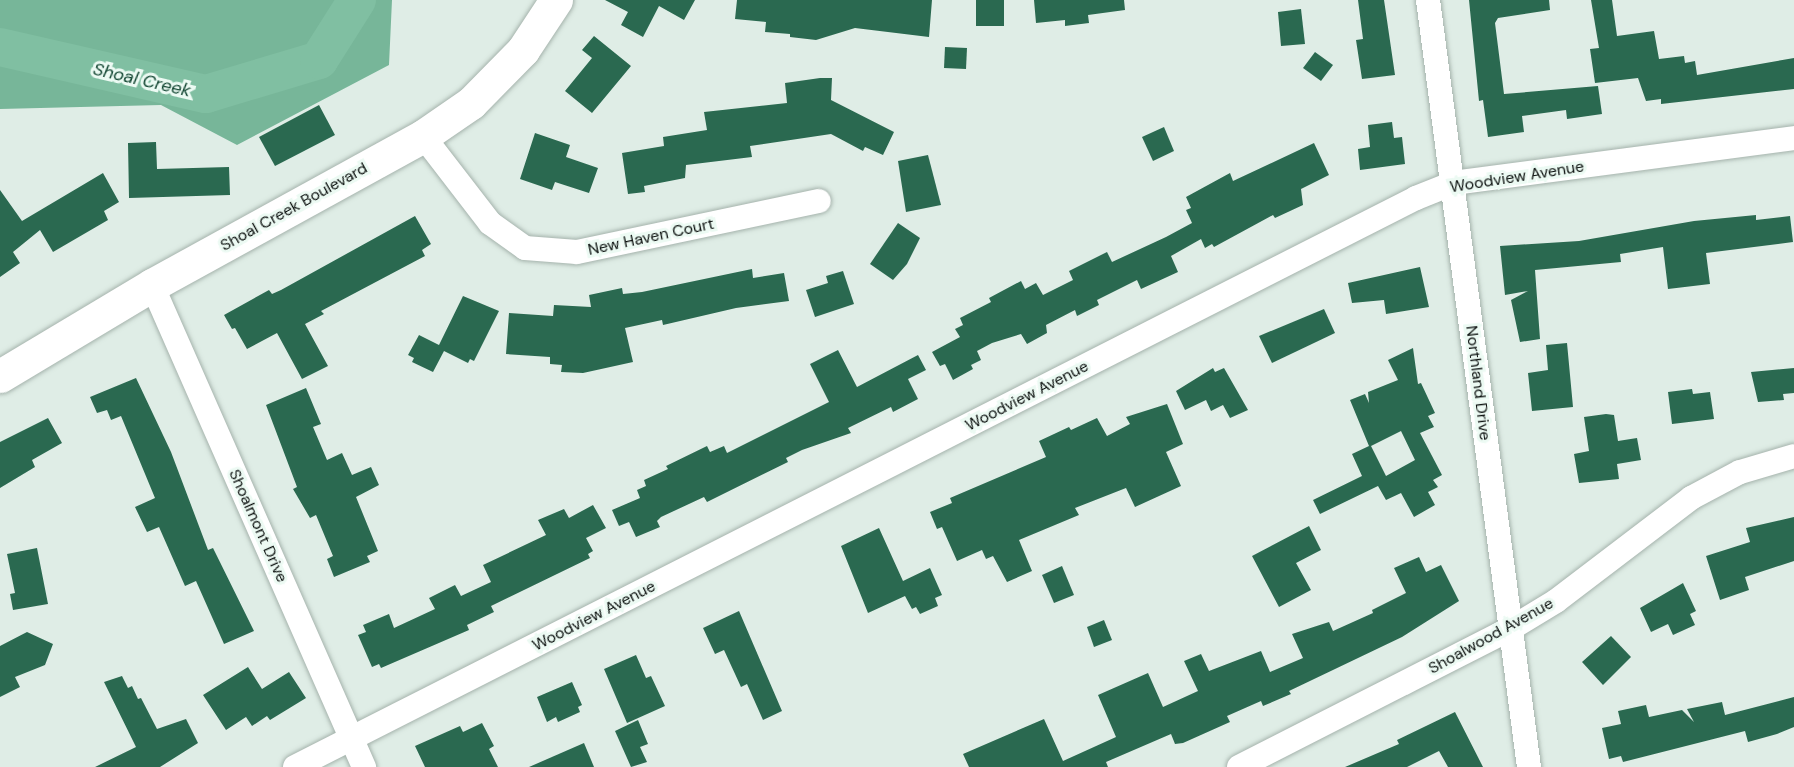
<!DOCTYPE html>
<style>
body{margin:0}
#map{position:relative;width:1794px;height:767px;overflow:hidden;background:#dfede6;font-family:"DM Sans",sans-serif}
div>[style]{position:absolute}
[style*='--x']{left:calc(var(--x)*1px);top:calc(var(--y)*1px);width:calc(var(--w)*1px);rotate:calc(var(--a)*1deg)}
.forest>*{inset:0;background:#77b699}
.river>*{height:38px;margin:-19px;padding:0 19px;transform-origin:19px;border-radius:19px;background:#80bfa2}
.building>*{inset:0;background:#2a6950}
.roads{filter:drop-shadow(0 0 2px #a5b3ac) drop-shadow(0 0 2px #a5b3ac)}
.street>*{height:24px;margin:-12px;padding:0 12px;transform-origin:12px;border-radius:12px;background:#fff}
.secondary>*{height:33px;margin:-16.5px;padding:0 16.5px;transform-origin:16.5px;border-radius:16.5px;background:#fff}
span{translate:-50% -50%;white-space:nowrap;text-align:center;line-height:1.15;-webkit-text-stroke:6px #ecfaf3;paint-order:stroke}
.street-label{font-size:16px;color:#0a0f0d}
.water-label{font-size:18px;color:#114531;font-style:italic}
</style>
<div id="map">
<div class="forest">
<div style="clip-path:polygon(0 0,392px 0,389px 65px,237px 145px,161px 105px,0 109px)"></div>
</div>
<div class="river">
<div style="--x:0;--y:47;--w:211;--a:12.9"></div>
<div style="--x:206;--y:94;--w:118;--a:-16.7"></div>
<div style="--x:319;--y:60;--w:71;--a:-57.7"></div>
</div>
<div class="building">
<div style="clip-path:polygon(605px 0,695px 0,684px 20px,659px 6px,643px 37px,621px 25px,628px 12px)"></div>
<div style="clip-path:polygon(737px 0,932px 0,929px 37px,855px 28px,816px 40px,790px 37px,790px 34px,765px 32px,766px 22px,735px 19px)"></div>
<div style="clip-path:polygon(976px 0,1004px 0,1004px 26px,976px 26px)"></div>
<div style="clip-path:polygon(1034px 0,1124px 0,1125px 10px,1088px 15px,1089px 23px,1065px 26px,1065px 20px,1036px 23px)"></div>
<div style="clip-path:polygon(1358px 0,1384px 0,1395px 75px,1362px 79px,1356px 40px,1363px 39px)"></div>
<div style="clip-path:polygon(1469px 0,1549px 0,1550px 10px,1498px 18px,1495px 23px,1504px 94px,1598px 86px,1602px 114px,1567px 119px,1566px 110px,1522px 116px,1524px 132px,1488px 137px,1483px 100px,1479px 101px)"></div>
<div style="clip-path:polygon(1591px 0,1612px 0,1617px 36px,1654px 31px,1659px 59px,1684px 56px,1685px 63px,1695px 61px,1697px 75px,1794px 58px,1794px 89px,1661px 104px,1661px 99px,1646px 101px,1638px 78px,1595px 83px,1590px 49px,1599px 48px)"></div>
<div style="clip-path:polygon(1301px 9px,1305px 44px,1281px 46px,1278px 12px)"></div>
<div style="clip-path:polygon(594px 36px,631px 66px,592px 113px,565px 91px,592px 58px,582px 50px)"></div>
<div style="clip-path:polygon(945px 47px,967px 48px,966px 69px,944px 68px)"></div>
<div style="clip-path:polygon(1315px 52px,1333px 65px,1321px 81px,1303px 68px)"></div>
<div style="clip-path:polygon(820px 78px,832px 78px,831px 100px,894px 132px,883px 155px,865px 147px,863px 151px,831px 134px,750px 146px,752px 157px,686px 165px,685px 178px,644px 186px,645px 192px,628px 194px,622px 153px,664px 146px,663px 137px,707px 130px,704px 112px,787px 103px,785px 83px)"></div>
<div style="clip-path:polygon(319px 105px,335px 135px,275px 166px,259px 137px)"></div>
<div style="clip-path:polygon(1392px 122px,1394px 138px,1402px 137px,1405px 164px,1360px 170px,1358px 149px,1370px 147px,1368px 125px)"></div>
<div style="clip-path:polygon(1164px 127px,1174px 151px,1153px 161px,1142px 137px)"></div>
<div style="clip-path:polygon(535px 133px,570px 145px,566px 157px,598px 168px,589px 193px,555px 182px,552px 190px,520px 179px)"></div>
<div style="clip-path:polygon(156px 142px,157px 169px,229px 167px,230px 195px,129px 198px,128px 143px)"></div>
<div style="clip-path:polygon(1314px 143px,1329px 175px,1301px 189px,1303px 205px,1275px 218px,1273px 215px,1214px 247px,1212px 244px,1205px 248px,1201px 239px,1171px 256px,1178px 272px,1141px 289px,1137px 280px,1097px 300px,1099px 305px,1077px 316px,1075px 310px,1046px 325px,1047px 333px,1027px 344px,1021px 334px,992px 343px,977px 351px,981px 360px,971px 365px,973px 369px,953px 380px,945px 364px,940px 366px,932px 352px,960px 337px,955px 329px,963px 325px,960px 318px,991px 302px,989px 298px,1021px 281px,1025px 289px,1036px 283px,1043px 295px,1073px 280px,1069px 271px,1107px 252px,1112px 262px,1166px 237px,1192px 223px,1186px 210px,1191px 208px,1186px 197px,1230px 173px,1233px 181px)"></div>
<div style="clip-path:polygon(928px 155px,941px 205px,906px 212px,898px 161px)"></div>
<div style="clip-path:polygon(103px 173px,119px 202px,104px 211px,108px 220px,53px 252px,40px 230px,13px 252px,20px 263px,0 277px,0 190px,22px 221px)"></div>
<div style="clip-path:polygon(1756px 215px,1756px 220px,1790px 216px,1793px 242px,1706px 253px,1710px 284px,1668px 289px,1663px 247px,1620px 254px,1621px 262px,1535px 270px,1540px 339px,1520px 342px,1511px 300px,1528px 291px,1505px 295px,1500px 246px,1579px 241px,1694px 221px)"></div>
<div style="clip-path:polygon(415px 216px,431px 244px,422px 250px,425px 256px,321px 311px,324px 314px,305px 324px,328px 366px,302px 379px,277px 333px,247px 349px,235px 328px,232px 329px,224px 315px,269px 290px,272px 294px,281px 290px)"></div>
<div style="clip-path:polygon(898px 223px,920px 238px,907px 264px,893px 280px,870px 264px)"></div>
<div style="clip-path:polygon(1420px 267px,1429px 307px,1386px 314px,1384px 300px,1352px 303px,1348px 283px)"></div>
<div style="clip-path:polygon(752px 269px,753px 278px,784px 273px,789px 301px,736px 308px,663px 325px,662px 320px,625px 328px,633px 362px,583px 373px,561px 372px,562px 365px,550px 364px,550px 357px,506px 354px,509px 313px,553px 316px,554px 305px,591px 307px,589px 295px,622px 288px,623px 294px,642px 292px)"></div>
<div style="clip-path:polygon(843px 271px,854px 304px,815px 317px,806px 290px,828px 283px,826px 276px)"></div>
<div style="clip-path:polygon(463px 296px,499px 311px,474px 361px,470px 359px,468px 363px,444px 351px,433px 372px,412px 362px,414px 358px,408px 355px,419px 335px,439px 345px)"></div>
<div style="clip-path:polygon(1324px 309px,1335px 333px,1272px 363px,1259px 336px)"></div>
<div style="clip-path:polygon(1567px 343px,1573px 407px,1532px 411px,1528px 373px,1548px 370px,1546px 345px)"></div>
<div style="clip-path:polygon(evenodd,1413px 348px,1418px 384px,1421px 383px,1435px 413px,1428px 416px,1434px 427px,1420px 433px,1442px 475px,1433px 480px,1438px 487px,1428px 492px,1435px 505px,1414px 517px,1401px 493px,1386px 500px,1378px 486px,1320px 514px,1313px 500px,1362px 476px,1352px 454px,1369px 446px,1350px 400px,1365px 394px,1369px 403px,1368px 392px,1398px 380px,1388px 360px,1413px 348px,1401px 431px,1415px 460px,1386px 476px,1371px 446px,1401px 431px)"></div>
<div style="clip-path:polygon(838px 350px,857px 387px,918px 355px,926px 370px,908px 379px,918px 399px,893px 412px,891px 407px,848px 428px,851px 433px,802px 450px,786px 458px,788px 462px,707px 502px,704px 497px,661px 517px,657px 521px,660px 527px,636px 537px,629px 522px,619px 526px,612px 510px,640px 498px,637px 490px,646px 486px,644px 480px,668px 469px,666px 466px,707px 446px,710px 452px,724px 446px,727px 453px,829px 402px,810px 364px)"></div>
<div style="clip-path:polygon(1213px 368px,1215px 372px,1224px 368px,1248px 410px,1230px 418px,1223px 405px,1211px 411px,1206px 400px,1185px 410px,1176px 391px)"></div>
<div style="clip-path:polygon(1794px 368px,1794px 393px,1783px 394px,1784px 400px,1758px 402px,1751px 372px)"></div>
<div style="clip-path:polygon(136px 378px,171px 452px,208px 550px,213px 548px,254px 631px,224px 644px,196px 581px,185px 586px,159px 527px,147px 532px,135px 507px,155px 498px,121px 416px,111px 420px,107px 410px,97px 413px,90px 397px)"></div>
<div style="clip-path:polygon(306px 388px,321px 424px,313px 427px,327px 460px,342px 453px,352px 475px,371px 467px,379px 485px,356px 497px,378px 551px,367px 556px,370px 562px,334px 577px,327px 559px,333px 556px,316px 515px,310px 518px,293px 489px,297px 487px,266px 405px)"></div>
<div style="clip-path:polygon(1692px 389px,1693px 394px,1710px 392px,1714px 419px,1672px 424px,1668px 392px)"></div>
<div style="clip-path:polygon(1167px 404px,1183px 444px,1166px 452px,1181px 486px,1135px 507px,1126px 488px,1075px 508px,1079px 515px,1019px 540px,1032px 571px,1007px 582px,993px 556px,986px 559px,982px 550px,957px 561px,942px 527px,937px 529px,930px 512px,952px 503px,950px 498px,1046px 457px,1039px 441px,1069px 427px,1071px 430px,1097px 418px,1107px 436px,1130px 424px,1126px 417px)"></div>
<div style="clip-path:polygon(1606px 414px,1614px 415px,1618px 441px,1637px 438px,1641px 460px,1617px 464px,1619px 479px,1579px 483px,1574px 454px,1589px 451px,1584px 417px)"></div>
<div style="clip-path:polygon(48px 418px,62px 443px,32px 460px,35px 467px,0 488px,0 442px)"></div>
<div style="clip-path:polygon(593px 505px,606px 528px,586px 538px,593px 551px,588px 554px,590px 558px,491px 606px,494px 612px,467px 625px,469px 630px,381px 668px,379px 664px,372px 667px,358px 635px,366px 632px,363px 625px,389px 614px,394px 628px,435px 609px,429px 598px,455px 585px,461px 596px,491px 582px,483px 565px,546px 535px,538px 520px,564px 509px,569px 518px)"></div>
<div style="clip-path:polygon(1794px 517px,1794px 561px,1745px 577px,1749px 590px,1720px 600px,1706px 556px,1750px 542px,1746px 528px)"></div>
<div style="clip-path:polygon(1309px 526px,1321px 550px,1296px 563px,1311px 590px,1279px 607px,1252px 556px)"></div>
<div style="clip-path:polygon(879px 528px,903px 581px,930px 568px,942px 595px,935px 598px,938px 606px,920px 614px,916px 607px,912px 609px,905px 596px,868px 613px,841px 546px)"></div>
<div style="clip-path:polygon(37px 548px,48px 604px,13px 610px,10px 594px,15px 593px,7px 554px)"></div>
<div style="clip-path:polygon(1419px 557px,1426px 572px,1441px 565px,1459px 601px,1402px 637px,1289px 691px,1291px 694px,1263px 706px,1261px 701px,1227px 716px,1230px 722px,1183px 743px,1175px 744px,1171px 734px,1106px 762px,1108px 767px,969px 767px,963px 754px,1044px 719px,1063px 761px,1116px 737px,1098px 695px,1148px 673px,1163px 707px,1198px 691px,1184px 661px,1201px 654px,1209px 671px,1261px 651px,1270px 672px,1303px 658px,1292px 634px,1329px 622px,1333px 631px,1373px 613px,1372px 610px,1406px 593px,1394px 568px)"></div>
<div style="clip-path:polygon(1062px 566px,1074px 595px,1054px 603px,1042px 575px)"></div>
<div style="clip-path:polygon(1683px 583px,1696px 611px,1690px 614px,1695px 625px,1673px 635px,1668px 624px,1651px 632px,1640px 608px)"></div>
<div style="clip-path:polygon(739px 611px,782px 711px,763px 720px,747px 684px,741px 687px,724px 650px,715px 654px,703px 628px)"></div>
<div style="clip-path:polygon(1104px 620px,1112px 640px,1094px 647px,1087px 627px)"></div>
<div style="clip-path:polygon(27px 632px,53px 644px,45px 665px,15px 677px,20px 687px,0 697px,0 646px)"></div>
<div style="clip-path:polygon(1611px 636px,1631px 657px,1603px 685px,1582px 662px)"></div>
<div style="clip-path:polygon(636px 655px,646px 678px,651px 676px,665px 706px,627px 723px,604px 669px)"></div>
<div style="clip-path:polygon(248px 667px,262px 689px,289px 672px,306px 698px,270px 720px,267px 716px,252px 726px,246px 717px,226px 730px,203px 695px)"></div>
<div style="clip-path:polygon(122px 676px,128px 688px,132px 686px,138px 699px,141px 698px,157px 729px,186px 719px,198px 743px,160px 767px,95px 767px,136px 747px,104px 682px)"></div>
<div style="clip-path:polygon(572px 682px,582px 705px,578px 707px,580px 712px,558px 722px,556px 717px,547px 722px,537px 697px)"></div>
<div style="clip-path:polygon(1794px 697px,1794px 727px,1777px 734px,1748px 742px,1745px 731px,1623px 762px,1621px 756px,1609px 759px,1602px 728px,1621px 724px,1618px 711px,1646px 705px,1649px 717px,1682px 710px,1694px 722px,1687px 709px,1722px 702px,1725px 715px)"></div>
<div style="clip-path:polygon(1455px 712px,1483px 767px,1448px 767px,1439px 751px,1407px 767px,1345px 767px,1399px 744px,1397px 740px)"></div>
<div style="clip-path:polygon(638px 720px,648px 744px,640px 747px,647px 762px,631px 767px,615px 731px)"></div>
<div style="clip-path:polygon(482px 723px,494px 746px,489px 749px,498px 767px,425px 767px,415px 746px,460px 726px,463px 732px)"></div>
<div style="clip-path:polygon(584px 743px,594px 767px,529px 767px)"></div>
</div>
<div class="roads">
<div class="street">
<div style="--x:1428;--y:0;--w:774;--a:82.5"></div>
<div style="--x:423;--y:136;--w:110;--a:52.4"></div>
<div style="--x:490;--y:223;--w:43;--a:35.5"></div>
<div style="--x:525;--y:248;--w:52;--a:4.4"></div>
<div style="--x:577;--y:252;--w:247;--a:-11.9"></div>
<div style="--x:152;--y:285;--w:527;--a:66.26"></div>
<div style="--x:295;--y:767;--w:1257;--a:-26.91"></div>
<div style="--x:1416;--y:198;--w:40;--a:-22"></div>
<div style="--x:1453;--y:183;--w:344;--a:-7.5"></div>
<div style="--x:1239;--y:767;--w:304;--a:-27"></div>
<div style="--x:1510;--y:629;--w:54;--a:-31.3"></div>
<div style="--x:1556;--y:601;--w:170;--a:-37.3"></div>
<div style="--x:1691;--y:498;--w:55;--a:-28"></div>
<div style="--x:1740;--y:472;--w:56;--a:-16.5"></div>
</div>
<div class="secondary">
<div style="--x:0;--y:376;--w:177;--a:-30.9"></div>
<div style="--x:152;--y:285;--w:309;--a:-28.8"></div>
<div style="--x:423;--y:136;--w:58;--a:-34.5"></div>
<div style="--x:471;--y:103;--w:74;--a:-45.5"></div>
<div style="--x:523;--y:50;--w:60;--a:-56.6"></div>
</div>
</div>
<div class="street-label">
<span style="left:1517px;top:177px;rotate:-9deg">Woodview Avenue</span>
<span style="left:294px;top:207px;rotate:-29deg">Shoal Creek Boulevard</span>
<span style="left:651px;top:237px;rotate:-12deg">New Haven Court</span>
<span style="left:1478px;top:383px;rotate:83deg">Northland Drive</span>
<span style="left:1027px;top:396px;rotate:-27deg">Woodview Avenue</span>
<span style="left:258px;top:526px;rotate:66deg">Shoalmont Drive</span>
<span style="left:594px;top:616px;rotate:-27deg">Woodview Avenue</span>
<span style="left:1491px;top:636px;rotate:-29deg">Shoalwood Avenue</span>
</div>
<div class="water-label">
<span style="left:142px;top:80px;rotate:13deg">Shoal Creek</span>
</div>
</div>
